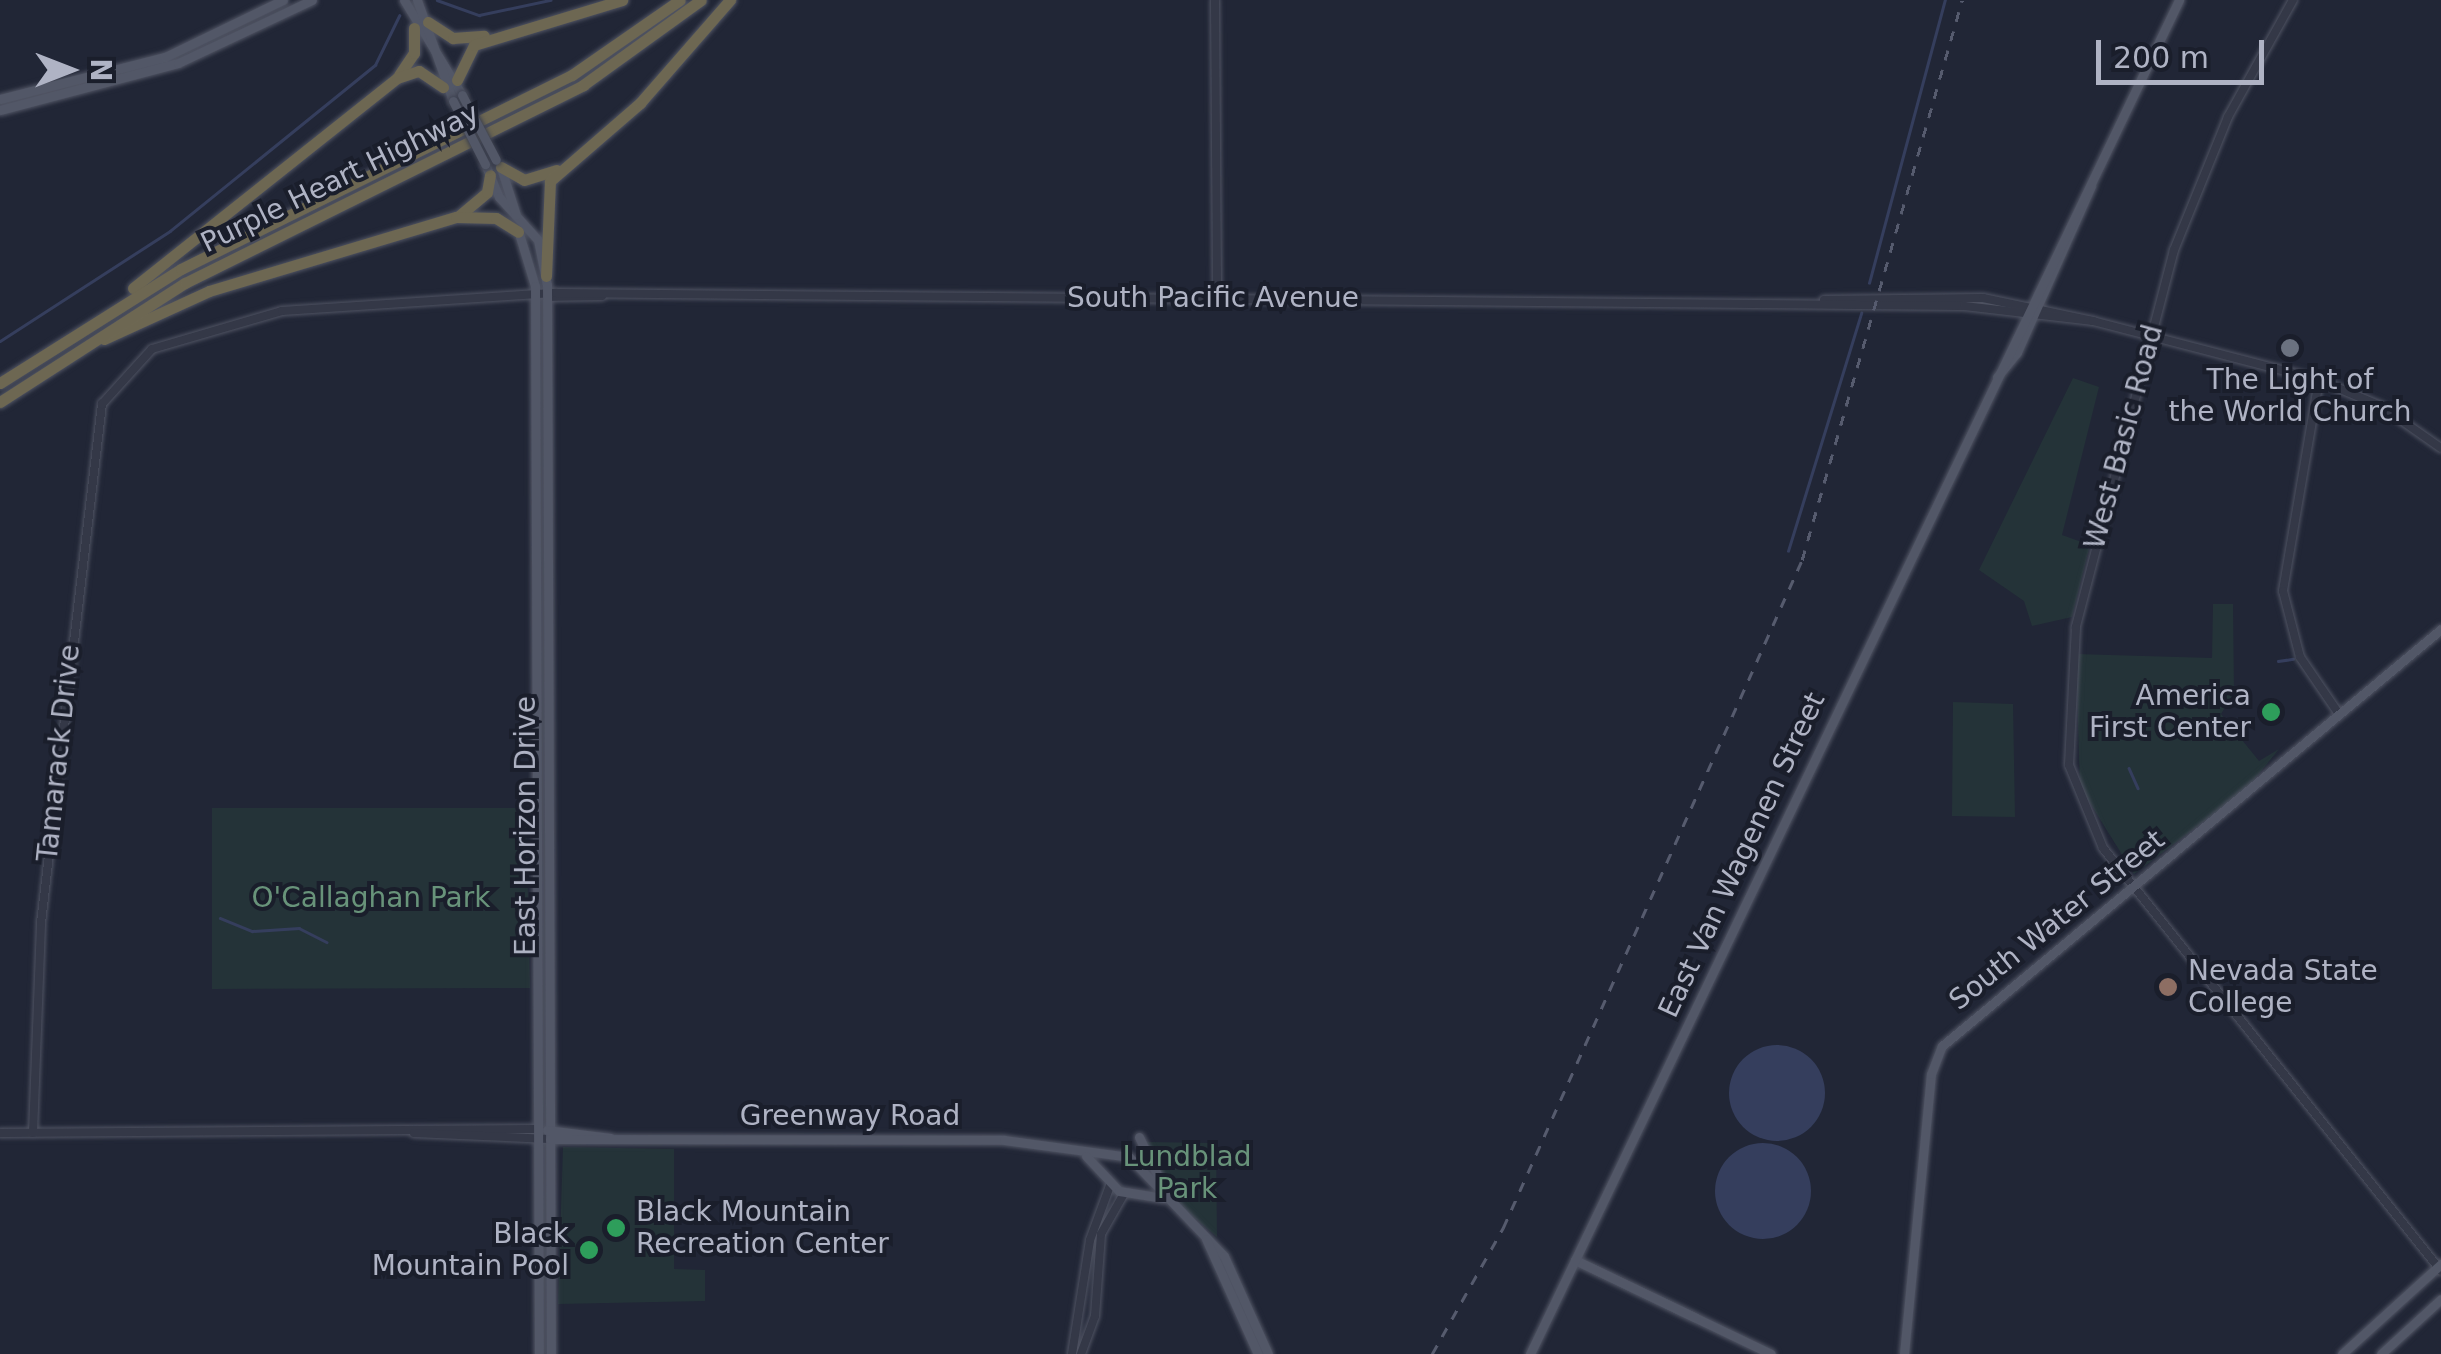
<!DOCTYPE html>
<style>
body{margin:0}
#map{position:relative;width:2441px;height:1354px;overflow:hidden;background:#212636;font-family:"DejaVu Sans",sans-serif}
div>[style]{position:absolute}
[style*='--x']{left:calc(var(--x)*1px);top:calc(var(--y)*1px);width:calc(var(--w)*1px);rotate:calc(var(--a)*1deg)}
.green>*{inset:0;background:#243338}
.water>*{inset:0;background:#353e5d}
.round{border-radius:50%}
.stream>*{height:2.5px;margin:-1.25px;padding:0 1.25px;transform-origin:1.25px;border-radius:1.25px;background:#353e5d}
.roads{filter:drop-shadow(0 0 2px #4f5362) drop-shadow(0 0 2px #4f5362)}
.minor>*{height:8px;margin:-4px;padding:0 4px;transform-origin:4px;border-radius:4px;background:#343847}
.major>*{height:9px;margin:-4.5px;padding:0 4.5px;transform-origin:4.5px;border-radius:4.5px;background:#525767}
.highway>*{height:11px;margin:-5.5px;padding:0 5.5px;transform-origin:5.5px;border-radius:5.5px;background:#6d6752}
.rail>*{height:2.5px;margin-top:-1.25px;transform-origin:0;background:repeating-linear-gradient(90deg,#565b6e 0 10px,transparent 0 20px)}
.bridges{filter:drop-shadow(0 0 2px #3e4250) drop-shadow(0 0 2px #3e4250)}
.major-bridge>*{height:9px;margin:-4.5px;padding:0 4.5px;transform-origin:4.5px;border-radius:4.5px;background:#525767}
.dots>*{width:28px;height:28px;translate:-50% -50%;box-sizing:border-box;border:5px solid #1a1e2b;border-radius:50%}
span{translate:-50% -50%;white-space:nowrap;text-align:center;line-height:1.15;-webkit-text-stroke:8px #1a1e2b;paint-order:stroke}
.street-label{font-size:28px;color:#afb3c4}
.poi-label{font-size:28px;color:#afb3c4}
.right{translate:-100% -50%;text-align:right}
.left{translate:0 -50%;text-align:left}
.park-label{font-size:28px;color:#68937a}
.north{position:absolute;left:20px;top:20px;width:100px;height:100px;-webkit-text-stroke:8px #1a1e2b;paint-order:stroke;rotate:90deg;font-size:28px;font-weight:700;line-height:40px;text-align:center;color:#afb3c4}
.north::after{content:'';display:block;margin:auto;width:35px;height:45px;background:#afb3c4;clip-path:polygon(50% 0,100% 100%,50% 72%,0 100%)}
.scale{position:absolute;left:2096px;top:40px;width:168px;height:45px;box-sizing:border-box;border:5px solid #afb3c4;border-top:0;padding-left:12px;font-size:30px;line-height:35px;white-space:nowrap;color:#afb3c4;-webkit-text-stroke:8px #1a1e2b;paint-order:stroke}
</style>
<div id="map">
<div class="green">
<div style="clip-path:polygon(2073px 378px,2099px 387px,2062px 535px,2090px 545px,2072px 617px,2032px 626px,2024px 601px,1979px 570px)"></div>
<div style="clip-path:polygon(2213px 604px,2233px 604px,2234px 693px,2221px 714px,2259px 761px,2279px 749px,2246px 790px,2134px 874px,2080px 787px,2076px 654px,2212px 658px)"></div>
<div style="clip-path:polygon(1953px 702px,2013px 704px,2015px 817px,1952px 816px)"></div>
<div style="clip-path:polygon(212px 808px,526px 808px,530px 988px,212px 989px)"></div>
<div style="clip-path:polygon(1145px 1142px,1216px 1143px,1217px 1237px,1136px 1168px)"></div>
<div style="clip-path:polygon(563px 1147px,674px 1149px,674px 1269px,705px 1270px,705px 1301px,558px 1304px)"></div>
</div>
<div class="water">
<div class="round" style="left:1729px;top:1045px;width:96px;height:96px"></div>
<div class="round" style="left:1715px;top:1143px;width:96px;height:96px"></div>
</div>
<div class="stream">
<div style="--x:437;--y:0;--w:45;--a:19.7"></div>
<div style="--x:479;--y:15;--w:73;--a:-11.9"></div>
<div style="--x:1869;--y:283;--w:293;--a:-75"></div>
<div style="--x:0;--y:341;--w:202;--a:-32.9"></div>
<div style="--x:170;--y:231;--w:264;--a:-39"></div>
<div style="--x:375;--y:65;--w:55;--a:-63.9"></div>
<div style="--x:1788;--y:551;--w:249;--a:-72.9"></div>
<div style="--x:2278;--y:661;--w:15;--a:-8"></div>
<div style="--x:2129;--y:768;--w:22;--a:66"></div>
<div style="--x:2129;--y:858;--w:12;--a:9"></div>
<div style="--x:220;--y:918;--w:35;--a:22"></div>
<div style="--x:252;--y:931;--w:47;--a:-3.7"></div>
<div style="--x:299;--y:928;--w:31;--a:27"></div>
</div>
<div class="roads">
<div class="minor">
<div style="--x:1215;--y:0;--w:298;--a:89.6"></div>
<div style="--x:2293;--y:0;--w:134;--a:119.1"></div>
<div style="--x:2228;--y:117;--w:144;--a:112.1"></div>
<div style="--x:2174;--y:250;--w:390;--a:104.6"></div>
<div style="--x:2076;--y:627;--w:138;--a:92.9"></div>
<div style="--x:2069;--y:765;--w:90;--a:67.7"></div>
<div style="--x:2103;--y:848;--w:541;--a:51.37"></div>
<div style="--x:547;--y:297;--w:55;--a:-1"></div>
<div style="--x:1824;--y:300;--w:159;--a:-0.7"></div>
<div style="--x:1983;--y:298;--w:112;--a:11.8"></div>
<div style="--x:2319;--y:380;--w:214;--a:99.7"></div>
<div style="--x:2283;--y:591;--w:68;--a:75.6"></div>
<div style="--x:2300;--y:657;--w:69;--a:55.6"></div>
<div style="--x:0;--y:1133;--w:539;--a:-0.43"></div>
<div style="--x:33;--y:1133;--w:210;--a:-87.8"></div>
<div style="--x:41;--y:923;--w:523;--a:-83.3"></div>
<div style="--x:102;--y:404;--w:74;--a:-47.7"></div>
<div style="--x:152;--y:349;--w:135;--a:-16.3"></div>
<div style="--x:282;--y:311;--w:275;--a:-3.8"></div>
<div style="--x:556;--y:293;--w:1408;--a:0.53"></div>
<div style="--x:1964;--y:306;--w:130;--a:6.6"></div>
<div style="--x:2093;--y:321;--w:234;--a:14.6"></div>
<div style="--x:2319;--y:380;--w:67;--a:22.8"></div>
<div style="--x:2381;--y:406;--w:73;--a:35"></div>
<div style="--x:414;--y:1133;--w:136;--a:2.5"></div>
<div style="--x:1072;--y:1354;--w:115;--a:-81"></div>
<div style="--x:1090;--y:1240;--w:61;--a:-69.8"></div>
<div style="--x:1081;--y:1354;--w:40;--a:-69.8"></div>
<div style="--x:1095;--y:1316;--w:82;--a:-85.8"></div>
<div style="--x:1101;--y:1234;--w:48;--a:-60.3"></div>
</div>
<div class="major">
<div style="--x:404;--y:0;--w:111;--a:58.6"></div>
<div style="--x:417;--y:0;--w:107;--a:70.4"></div>
<div style="--x:0;--y:99;--w:170;--a:-14.3"></div>
<div style="--x:165;--y:57;--w:131;--a:-25.8"></div>
<div style="--x:0;--y:110;--w:184;--a:-14.8"></div>
<div style="--x:178;--y:63;--w:148;--a:-25.2"></div>
<div style="--x:485;--y:164;--w:36;--a:67"></div>
<div style="--x:499;--y:197;--w:58;--a:47.8"></div>
<div style="--x:538;--y:240;--w:46;--a:78.7"></div>
<div style="--x:547;--y:285;--w:1069;--a:89.79"></div>
<div style="--x:501;--y:168;--w:49;--a:72.3"></div>
<div style="--x:518;--y:230;--w:59;--a:73.1"></div>
<div style="--x:535;--y:286;--w:1068;--a:89.79"></div>
<div style="--x:1997;--y:377;--w:32;--a:-51"></div>
<div style="--x:2017;--y:352;--w:182;--a:-66"></div>
<div style="--x:547;--y:1130;--w:64;--a:7.2"></div>
<div style="--x:1139;--y:1137;--w:67;--a:64.2"></div>
<div style="--x:550;--y:1139;--w:454;--a:0.1"></div>
<div style="--x:1004;--y:1140;--w:126;--a:7.7"></div>
<div style="--x:1129;--y:1157;--w:137;--a:46.2"></div>
<div style="--x:1224;--y:1256;--w:107;--a:65.8"></div>
<div style="--x:1086;--y:1156;--w:48;--a:46.7"></div>
<div style="--x:1119;--y:1191;--w:45;--a:9"></div>
<div style="--x:1206;--y:1239;--w:126;--a:65.7"></div>
<div style="--x:1575;--y:1260;--w:217;--a:25.6"></div>
<div style="--x:1575;--y:1260;--w:134;--a:25.6"></div>
<div style="--x:1530;--y:1354;--w:1502;--a:-64.39"></div>
<div style="--x:1904;--y:1354;--w:281;--a:-84.5"></div>
<div style="--x:1931;--y:1074;--w:30;--a:-69"></div>
<div style="--x:1942;--y:1046;--w:650;--a:-39.88"></div>
<div style="--x:2342;--y:1354;--w:134;--a:-42.3"></div>
<div style="--x:2381;--y:1354;--w:81;--a:-42.5"></div>
</div>
<div class="highway">
<div style="--x:428;--y:22;--w:30;--a:33"></div>
<div style="--x:453;--y:38;--w:31;--a:-4"></div>
<div style="--x:399;--y:75;--w:27;--a:-56"></div>
<div style="--x:414;--y:53;--w:25;--a:-90"></div>
<div style="--x:457;--y:80;--w:39;--a:-64"></div>
<div style="--x:474;--y:45;--w:155;--a:-16.9"></div>
<div style="--x:501;--y:167;--w:26;--a:29"></div>
<div style="--x:524;--y:180;--w:34;--a:-17"></div>
<div style="--x:460;--y:215;--w:35;--a:-40"></div>
<div style="--x:487;--y:192;--w:17;--a:-80"></div>
<div style="--x:546;--y:276;--w:95;--a:-87.6"></div>
<div style="--x:550;--y:181;--w:119;--a:-40.9"></div>
<div style="--x:640;--y:103;--w:137;--a:-48.9"></div>
<div style="--x:133;--y:288;--w:337;--a:-38.5"></div>
<div style="--x:397;--y:78;--w:23;--a:-18"></div>
<div style="--x:419;--y:71;--w:29;--a:34"></div>
<div style="--x:104;--y:339;--w:115;--a:-24.6"></div>
<div style="--x:209;--y:291;--w:258;--a:-16.7"></div>
<div style="--x:456;--y:217;--w:40;--a:1.4"></div>
<div style="--x:496;--y:218;--w:26;--a:32"></div>
<div style="--x:0;--y:383;--w:214;--a:-32.2"></div>
<div style="--x:181;--y:269;--w:436;--a:-26.4"></div>
<div style="--x:572;--y:75;--w:131;--a:-34.8"></div>
<div style="--x:0;--y:402;--w:220;--a:-32.8"></div>
<div style="--x:185;--y:283;--w:445;--a:-26.4"></div>
<div style="--x:583;--y:85;--w:145;--a:-35.8"></div>
</div>
</div>
<div class="rail">
<div style="--x:1432;--y:1354;--w:145;--a:-60.6"></div>
<div style="--x:1503;--y:1228;--w:732;--a:-65.89"></div>
<div style="--x:1802;--y:560;--w:582;--a:-74.05"></div>
</div>
<div class="bridges">
<div class="major-bridge">
<div style="--x:462;--y:95;--w:73;--a:62.4"></div>
<div style="--x:453;--y:101;--w:71;--a:63.1"></div>
</div>
</div>
<div class="dots">
<div style="left:2290px;top:348px;background:#6b7280"></div>
<div style="left:2271px;top:712px;background:#2e9e5b"></div>
<div style="left:2168px;top:987px;background:#8d6e63"></div>
<div style="left:616px;top:1228px;background:#2e9e5b"></div>
<div style="left:589px;top:1250px;background:#2e9e5b"></div>
</div>
<div class="street-label">
<span style="left:340px;top:178px;rotate:-26deg">Purple Heart Highway</span>
<span style="left:1213px;top:298px">South Pacific Avenue</span>
<span style="left:2124px;top:437px;rotate:-75deg">West Basic Road</span>
<span style="left:59px;top:753px;rotate:-84deg">Tamarack Drive</span>
<span style="left:526px;top:826px;rotate:-90deg">East Horizon Drive</span>
<span style="left:1742px;top:855px;rotate:-65deg">East Van Wagenen Street</span>
<span style="left:2057px;top:920px;rotate:-39deg">South Water Street</span>
<span style="left:850px;top:1116px">Greenway Road</span>
</div>
<div class="poi-label">
<span style="left:2290px;top:396px">The Light of<br>the World Church</span>
<span class="right" style="left:2251px;top:712px">America<br>First Center</span>
<span class="left" style="left:2188px;top:987px">Nevada State<br>College</span>
<span class="left" style="left:636px;top:1228px">Black Mountain<br>Recreation Center</span>
<span class="right" style="left:569px;top:1250px">Black<br>Mountain Pool</span>
</div>
<div class="park-label">
<span style="left:371px;top:898px">O'Callaghan Park</span>
<span style="left:1187px;top:1173px">Lundblad<br>Park</span>
</div>
<div class="north">N</div>
<div class="scale">200 m</div>
</div>
